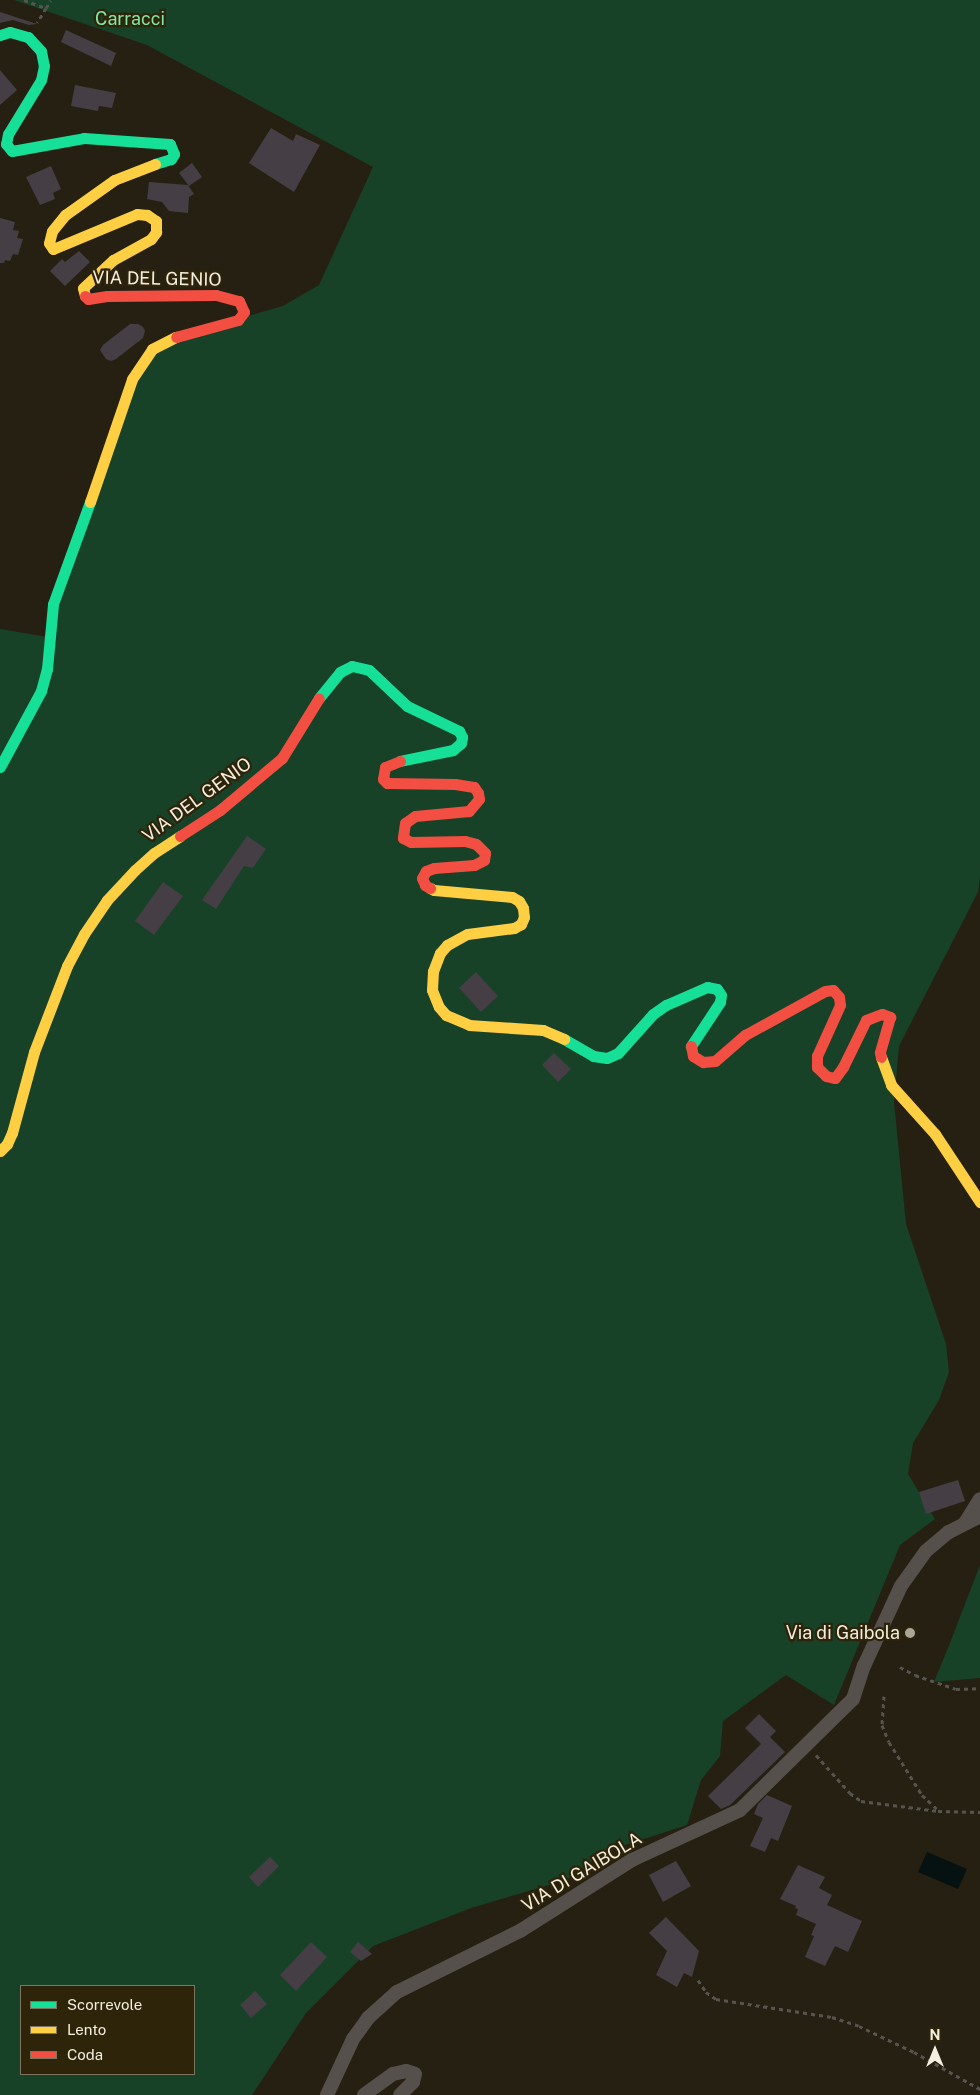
<!DOCTYPE html>
<style>
body{margin:0}
#map{position:relative;width:980px;height:2095px;overflow:hidden;background:#262012;font-family:"Public Sans",sans-serif}
div>[style]{position:absolute}
[style*='--x']{left:calc(var(--x)*1px);top:calc(var(--y)*1px);width:calc(var(--w)*1px);rotate:calc(var(--a)*1deg)}
.green>*{inset:0;background:#184228}
.water>*{inset:0;background:#061111}
.building>*{inset:0;background:#453e44}
.path>*{height:3px;margin-top:-1.5px;transform-origin:0;background:repeating-linear-gradient(90deg,#57534e 0 4px,transparent 0 8px)}
.street>*{height:14px;margin:-7px;padding:0 7px;transform-origin:7px;border-radius:7px;background:#56504d}
.fast>*{height:11px;margin:-5.5px;padding:0 5.5px;transform-origin:5.5px;border-radius:5.5px;background:#16e098}
.slow>*{height:11px;margin:-5.5px;padding:0 5.5px;transform-origin:5.5px;border-radius:5.5px;background:#ffcf43}
.jam>*{height:11px;margin:-5.5px;padding:0 5.5px;transform-origin:5.5px;border-radius:5.5px;background:#f24e42}
.dots>*{width:14px;height:14px;translate:-50% -50%;box-sizing:border-box;border:2px solid #2e240a;border-radius:50%}
span{translate:-50% -50%;white-space:nowrap;text-align:center;line-height:1.15;-webkit-text-stroke:4.5px #2e240a;paint-order:stroke}
.park-label{font-size:18px;color:#80e7a6}
.street-label{font-size:18px;color:#f4eedf}
.poi-label{font-size:18px;color:#f4eedf}
.right{translate:-100% -50%;text-align:right}
.legend{position:absolute;left:20px;top:1985px;width:175px;height:90px;box-sizing:border-box;background:#2e240a;border:1px solid #7d755f;margin:0;padding:6px 9px;list-style:none;font-size:15px;color:#f4eedf}
.legend li{display:flex;align-items:center;gap:10px;height:25px}
.legend b{width:25px;border:1px solid #7d755f}
.north{position:absolute;left:910px;top:2025px;width:50px;height:50px;-webkit-text-stroke:4px #2e240a;paint-order:stroke;rotate:0deg;font-size:14px;font-weight:700;line-height:20px;text-align:center;color:#f4eedf}
.north::after{content:'';display:block;margin:auto;width:18px;height:22px;background:#f4eedf;clip-path:polygon(50% 0,100% 100%,50% 72%,0 100%)}
</style>
<div id="map">
<div class="green">
<div style="clip-path:polygon(evenodd,14px 0,980px 0,980px 877px,978px 892px,899px 1046px,894px 1102px,906px 1224px,946px 1344px,949px 1372px,939px 1400px,913px 1443px,908px 1474px,935px 1519px,900px 1545px,834px 1705px,786px 1675px,723px 1721px,720px 1756px,701px 1780px,687px 1825px,610px 1850px,566px 1880px,471px 1908px,373px 1946px,306px 2013px,252px 2095px,0 2095px,0 629px,48px 637px,145px 358px,202px 329px,283px 306px,319px 285px,373px 167px,147px 45px,14px 0,21px 1986px,194px 1986px,194px 2074px,21px 2074px,21px 1986px)"></div>
<div style="clip-path:polygon(980px 1565px,980px 1678px,934px 1682px,950px 1643px)"></div>
</div>
<div class="water">
<div style="clip-path:polygon(927px 1852px,967px 1869px,958px 1889px,918px 1872px)"></div>
</div>
<div class="building">
<div style="clip-path:polygon(0 12px,37px 24px,29px 25px,13px 20px,0 23px)"></div>
<div style="clip-path:polygon(66px 30px,116px 53px,111px 66px,61px 42px)"></div>
<div style="clip-path:polygon(0 70px,17px 90px,0 105px)"></div>
<div style="clip-path:polygon(75px 85px,116px 93px,112px 108px,99px 106px,98px 111px,71px 106px)"></div>
<div style="clip-path:polygon(271px 128px,293px 141px,296px 134px,320px 145px,294px 192px,249px 163px)"></div>
<div style="clip-path:polygon(192px 163px,202px 177px,189px 186px,179px 173px)"></div>
<div style="clip-path:polygon(51px 166px,61px 189px,53px 193px,55px 199px,40px 205px,26px 177px)"></div>
<div style="clip-path:polygon(149px 182px,188px 185px,194px 194px,189px 197px,188px 213px,169px 211px,162px 202px,147px 199px)"></div>
<div style="clip-path:polygon(0 218px,15px 222px,13px 230px,19px 231px,17px 238px,23px 239px,18px 255px,13px 254px,10px 261px,5px 260px,4px 263px,0 263px)"></div>
<div style="clip-path:polygon(79px 251px,90px 262px,65px 286px,50px 271px,62px 259px,65px 262px)"></div>
<div style="clip-path:polygon(130px 324px,138px 324px,143px 327px,145px 331px,143px 338px,116px 359px,111px 361px,106px 359px,100px 350px,103px 345px)"></div>
<div style="clip-path:polygon(247px 836px,266px 849px,253px 868px,244px 866px,216px 909px,202px 900px)"></div>
<div style="clip-path:polygon(163px 882px,183px 896px,154px 935px,135px 921px)"></div>
<div style="clip-path:polygon(476px 972px,498px 996px,481px 1012px,459px 988px)"></div>
<div style="clip-path:polygon(554px 1053px,571px 1069px,558px 1082px,542px 1065px)"></div>
<div style="clip-path:polygon(958px 1480px,965px 1501px,926px 1514px,919px 1492px)"></div>
<div style="clip-path:polygon(759px 1714px,776px 1731px,770px 1737px,785px 1752px,730px 1805px,721px 1809px,708px 1796px,761px 1744px,745px 1728px)"></div>
<div style="clip-path:polygon(767px 1795px,792px 1806px,778px 1841px,771px 1838px,765px 1852px,750px 1846px,763px 1818px,754px 1814px,758px 1804px)"></div>
<div style="clip-path:polygon(270px 1857px,279px 1866px,258px 1887px,249px 1877px)"></div>
<div style="clip-path:polygon(676px 1861px,691px 1886px,663px 1902px,649px 1875px)"></div>
<div style="clip-path:polygon(798px 1865px,825px 1877px,819px 1888px,832px 1895px,827px 1905px,862px 1921px,848px 1952px,835px 1946px,825px 1966px,805px 1957px,814px 1936px,811px 1935px,816px 1924px,796px 1915px,798px 1909px,795px 1908px,796px 1906px,780px 1899px)"></div>
<div style="clip-path:polygon(666px 1917px,699px 1951px,692px 1977px,684px 1973px,677px 1987px,656px 1975px,667px 1951px,649px 1933px)"></div>
<div style="clip-path:polygon(311px 1942px,327px 1957px,296px 1991px,280px 1975px)"></div>
<div style="clip-path:polygon(358px 1942px,372px 1954px,361px 1961px,350px 1952px)"></div>
<div style="clip-path:polygon(255px 1991px,267px 2004px,251px 2018px,240px 2005px)"></div>
</div>
<div class="path">
<div style="--x:24;--y:0;--w:23;--a:20"></div>
<div style="--x:46;--y:8;--w:17;--a:121"></div>
<div style="--x:46;--y:8;--w:9;--a:-58"></div>
<div style="--x:900;--y:1667;--w:17;--a:28"></div>
<div style="--x:915;--y:1675;--w:43;--a:18.9"></div>
<div style="--x:956;--y:1689;--w:24;--a:-2"></div>
<div style="--x:884;--y:1696;--w:29;--a:94"></div>
<div style="--x:882;--y:1725;--w:18;--a:68"></div>
<div style="--x:889;--y:1742;--w:62;--a:58.1"></div>
<div style="--x:922;--y:1795;--w:22;--a:43"></div>
<div style="--x:816;--y:1755;--w:51;--a:48.2"></div>
<div style="--x:850;--y:1793;--w:14;--a:36"></div>
<div style="--x:861;--y:1801;--w:78;--a:7.4"></div>
<div style="--x:938;--y:1811;--w:42;--a:1.4"></div>
<div style="--x:698;--y:1980;--w:14;--a:56"></div>
<div style="--x:706;--y:1992;--w:12;--a:35"></div>
<div style="--x:716;--y:1999;--w:117;--a:8.8"></div>
<div style="--x:832;--y:2017;--w:28;--a:18"></div>
<div style="--x:859;--y:2026;--w:61;--a:25.3"></div>
<div style="--x:914;--y:2052;--w:76;--a:29.3"></div>
</div>
<div class="street">
<div style="--x:965;--y:1523;--w:28;--a:-58"></div>
<div style="--x:327;--y:2095;--w:62;--a:-65.1"></div>
<div style="--x:353;--y:2039;--w:26;--a:-54"></div>
<div style="--x:368;--y:2018;--w:39;--a:-42"></div>
<div style="--x:397;--y:1992;--w:137;--a:-26.4"></div>
<div style="--x:520;--y:1931;--w:133;--a:-32.4"></div>
<div style="--x:632;--y:1860;--w:119;--a:-24.8"></div>
<div style="--x:740;--y:1810;--w:158;--a:-44.5"></div>
<div style="--x:853;--y:1699;--w:35;--a:-72"></div>
<div style="--x:864;--y:1666;--w:88;--a:-65.2"></div>
<div style="--x:901;--y:1586;--w:43;--a:-54.5"></div>
<div style="--x:926;--y:1551;--w:30;--a:-40"></div>
<div style="--x:949;--y:1532;--w:35;--a:-27"></div>
<div style="--x:364;--y:2095;--w:36;--a:-36"></div>
<div style="--x:393;--y:2074;--w:13;--a:-13"></div>
<div style="--x:406;--y:2071;--w:9;--a:18"></div>
<div style="--x:415;--y:2074;--w:8;--a:104"></div>
<div style="--x:413;--y:2082;--w:18;--a:135"></div>
</div>
<div class="fast">
<div style="--x:0;--y:35;--w:10;--a:-17"></div>
<div style="--x:10;--y:32;--w:19;--a:16"></div>
<div style="--x:28;--y:37;--w:19;--a:47"></div>
<div style="--x:41;--y:51;--w:15;--a:79"></div>
<div style="--x:44;--y:66;--w:14;--a:102"></div>
<div style="--x:41;--y:80;--w:63;--a:121.4"></div>
<div style="--x:8;--y:134;--w:10;--a:101"></div>
<div style="--x:6;--y:144;--w:9;--a:49"></div>
<div style="--x:12;--y:151;--w:73;--a:-10.2"></div>
<div style="--x:84;--y:138;--w:86;--a:4"></div>
<div style="--x:170;--y:144;--w:11;--a:68"></div>
<div style="--x:174;--y:154;--w:6;--a:121"></div>
<div style="--x:171;--y:159;--w:17;--a:163"></div>
<div style="--x:319;--y:698;--w:33;--a:-51"></div>
<div style="--x:340;--y:672;--w:13;--a:-27"></div>
<div style="--x:352;--y:666;--w:17;--a:13"></div>
<div style="--x:369;--y:670;--w:52;--a:43.5"></div>
<div style="--x:407;--y:706;--w:58;--a:25.7"></div>
<div style="--x:459;--y:731;--w:7;--a:63"></div>
<div style="--x:462;--y:737;--w:6;--a:99"></div>
<div style="--x:461;--y:743;--w:11;--a:139"></div>
<div style="--x:453;--y:750;--w:54;--a:168.3"></div>
<div style="--x:0;--y:767;--w:86;--a:-61.7"></div>
<div style="--x:41;--y:691;--w:23;--a:-75"></div>
<div style="--x:47;--y:669;--w:65;--a:-84.7"></div>
<div style="--x:53;--y:604;--w:109;--a:-70.1"></div>
<div style="--x:564;--y:1039;--w:34;--a:30"></div>
<div style="--x:593;--y:1056;--w:14;--a:8"></div>
<div style="--x:607;--y:1058;--w:12;--a:-24"></div>
<div style="--x:618;--y:1053;--w:52;--a:-48.1"></div>
<div style="--x:653;--y:1014;--w:16;--a:-35"></div>
<div style="--x:666;--y:1005;--w:45;--a:-23.7"></div>
<div style="--x:707;--y:987;--w:10;--a:11"></div>
<div style="--x:717;--y:989;--w:7;--a:56"></div>
<div style="--x:721;--y:995;--w:7;--a:98"></div>
<div style="--x:720;--y:1002;--w:53;--a:123.4"></div>
</div>
<div class="slow">
<div style="--x:85;--y:296;--w:8;--a:-104"></div>
<div style="--x:83;--y:288;--w:41;--a:-43"></div>
<div style="--x:113;--y:260;--w:43;--a:-28.9"></div>
<div style="--x:151;--y:239;--w:9;--a:-54"></div>
<div style="--x:156;--y:232;--w:11;--a:-90"></div>
<div style="--x:156;--y:221;--w:11;--a:-146"></div>
<div style="--x:147;--y:215;--w:10;--a:-174"></div>
<div style="--x:137;--y:214;--w:91;--a:157.4"></div>
<div style="--x:53;--y:249;--w:7;--a:-124"></div>
<div style="--x:49;--y:243;--w:12;--a:-76"></div>
<div style="--x:52;--y:231;--w:21;--a:-51"></div>
<div style="--x:65;--y:215;--w:60;--a:-35.5"></div>
<div style="--x:114;--y:180;--w:44;--a:-21.3"></div>
<div style="--x:90;--y:502;--w:130;--a:-71.1"></div>
<div style="--x:132;--y:379;--w:36;--a:-56"></div>
<div style="--x:152;--y:349;--w:27;--a:-27"></div>
<div style="--x:430;--y:888;--w:4;--a:27"></div>
<div style="--x:434;--y:890;--w:78;--a:5.1"></div>
<div style="--x:512;--y:897;--w:8;--a:30"></div>
<div style="--x:519;--y:901;--w:8;--a:60"></div>
<div style="--x:523;--y:908;--w:9;--a:84"></div>
<div style="--x:524;--y:917;--w:8;--a:113"></div>
<div style="--x:521;--y:924;--w:8;--a:150"></div>
<div style="--x:514;--y:928;--w:47;--a:172.7"></div>
<div style="--x:467;--y:934;--w:23;--a:151"></div>
<div style="--x:447;--y:945;--w:11;--a:131"></div>
<div style="--x:440;--y:953;--w:19;--a:111"></div>
<div style="--x:433;--y:971;--w:19;--a:93"></div>
<div style="--x:432;--y:990;--w:18;--a:68"></div>
<div style="--x:439;--y:1007;--w:11;--a:49"></div>
<div style="--x:446;--y:1015;--w:25;--a:23"></div>
<div style="--x:469;--y:1025;--w:74;--a:3.9"></div>
<div style="--x:543;--y:1030;--w:23;--a:23"></div>
<div style="--x:881;--y:1057;--w:30;--a:70"></div>
<div style="--x:891;--y:1085;--w:66;--a:48.1"></div>
<div style="--x:935;--y:1134;--w:82;--a:56.5"></div>
<div style="--x:0;--y:1151;--w:10;--a:-45"></div>
<div style="--x:7;--y:1144;--w:12;--a:-66"></div>
<div style="--x:12;--y:1133;--w:84;--a:-74.8"></div>
<div style="--x:34;--y:1052;--w:92;--a:-69"></div>
<div style="--x:67;--y:966;--w:36;--a:-62"></div>
<div style="--x:84;--y:934;--w:41;--a:-55.9"></div>
<div style="--x:107;--y:900;--w:41;--a:-47"></div>
<div style="--x:135;--y:870;--w:25;--a:-42"></div>
<div style="--x:154;--y:853;--w:31;--a:-33"></div>
</div>
<div class="jam">
<div style="--x:85;--y:296;--w:4;--a:45"></div>
<div style="--x:88;--y:299;--w:19;--a:-9"></div>
<div style="--x:107;--y:296;--w:109;--a:-0.5"></div>
<div style="--x:216;--y:295;--w:24;--a:15"></div>
<div style="--x:239;--y:301;--w:12;--a:66"></div>
<div style="--x:244;--y:312;--w:10;--a:127"></div>
<div style="--x:238;--y:320;--w:64;--a:164.7"></div>
<div style="--x:400;--y:761;--w:16;--a:158"></div>
<div style="--x:385;--y:767;--w:12;--a:99"></div>
<div style="--x:383;--y:779;--w:6;--a:45"></div>
<div style="--x:387;--y:783;--w:68;--a:0.8"></div>
<div style="--x:455;--y:784;--w:19;--a:9"></div>
<div style="--x:474;--y:787;--w:7;--a:56"></div>
<div style="--x:478;--y:793;--w:6;--a:81"></div>
<div style="--x:479;--y:799;--w:16;--a:130"></div>
<div style="--x:469;--y:811;--w:54;--a:174.7"></div>
<div style="--x:415;--y:816;--w:12;--a:145"></div>
<div style="--x:405;--y:823;--w:15;--a:98"></div>
<div style="--x:403;--y:838;--w:9;--a:27"></div>
<div style="--x:411;--y:842;--w:54;--a:-1.1"></div>
<div style="--x:465;--y:841;--w:11;--a:15"></div>
<div style="--x:476;--y:844;--w:13;--a:45"></div>
<div style="--x:485;--y:853;--w:7;--a:98"></div>
<div style="--x:484;--y:860;--w:11;--a:153"></div>
<div style="--x:474;--y:865;--w:40;--a:175.7"></div>
<div style="--x:434;--y:868;--w:9;--a:159"></div>
<div style="--x:426;--y:871;--w:8;--a:120"></div>
<div style="--x:422;--y:878;--w:8;--a:67"></div>
<div style="--x:425;--y:885;--w:6;--a:31"></div>
<div style="--x:180;--y:836;--w:48;--a:-33"></div>
<div style="--x:220;--y:810;--w:81;--a:-40"></div>
<div style="--x:282;--y:758;--w:70;--a:-58.3"></div>
<div style="--x:691;--y:1046;--w:10;--a:79"></div>
<div style="--x:693;--y:1056;--w:12;--a:31"></div>
<div style="--x:703;--y:1062;--w:12;--a:-5"></div>
<div style="--x:715;--y:1061;--w:40;--a:-41"></div>
<div style="--x:745;--y:1035;--w:91;--a:-28.8"></div>
<div style="--x:825;--y:991;--w:8;--a:-7"></div>
<div style="--x:833;--y:990;--w:9;--a:49"></div>
<div style="--x:839;--y:997;--w:8;--a:83"></div>
<div style="--x:840;--y:1005;--w:56;--a:114.3"></div>
<div style="--x:817;--y:1056;--w:11;--a:90"></div>
<div style="--x:817;--y:1067;--w:13;--a:45"></div>
<div style="--x:826;--y:1076;--w:9;--a:13"></div>
<div style="--x:835;--y:1078;--w:14;--a:-54"></div>
<div style="--x:843;--y:1067;--w:52;--a:-63.9"></div>
<div style="--x:866;--y:1020;--w:17;--a:-21"></div>
<div style="--x:882;--y:1014;--w:9;--a:21"></div>
<div style="--x:890;--y:1017;--w:37;--a:106"></div>
<div style="--x:880;--y:1053;--w:4;--a:76"></div>
</div>
<div class="dots">
<div style="left:910px;top:1633px;background:#aca697"></div>
</div>
<div class="park-label">
<span style="left:130px;top:19px">Carracci</span>
</div>
<div class="street-label">
<span style="left:157px;top:279px;rotate:1deg">VIA DEL GENIO</span>
<span style="left:197px;top:800px;rotate:-36deg">VIA DEL GENIO</span>
<span style="left:582px;top:1872px;rotate:-31deg">VIA DI GAIBOLA</span>
</div>
<div class="poi-label">
<span class="right" style="left:900px;top:1633px">Via di Gaibola</span>
</div>
<ul class="legend">
<li><b style="height:6px;background:#16e098"></b>Scorrevole</li>
<li><b style="height:6px;background:#ffcf43"></b>Lento</li>
<li><b style="height:6px;background:#f24e42"></b>Coda</li>
</ul>
<div class="north">N</div>
</div>
